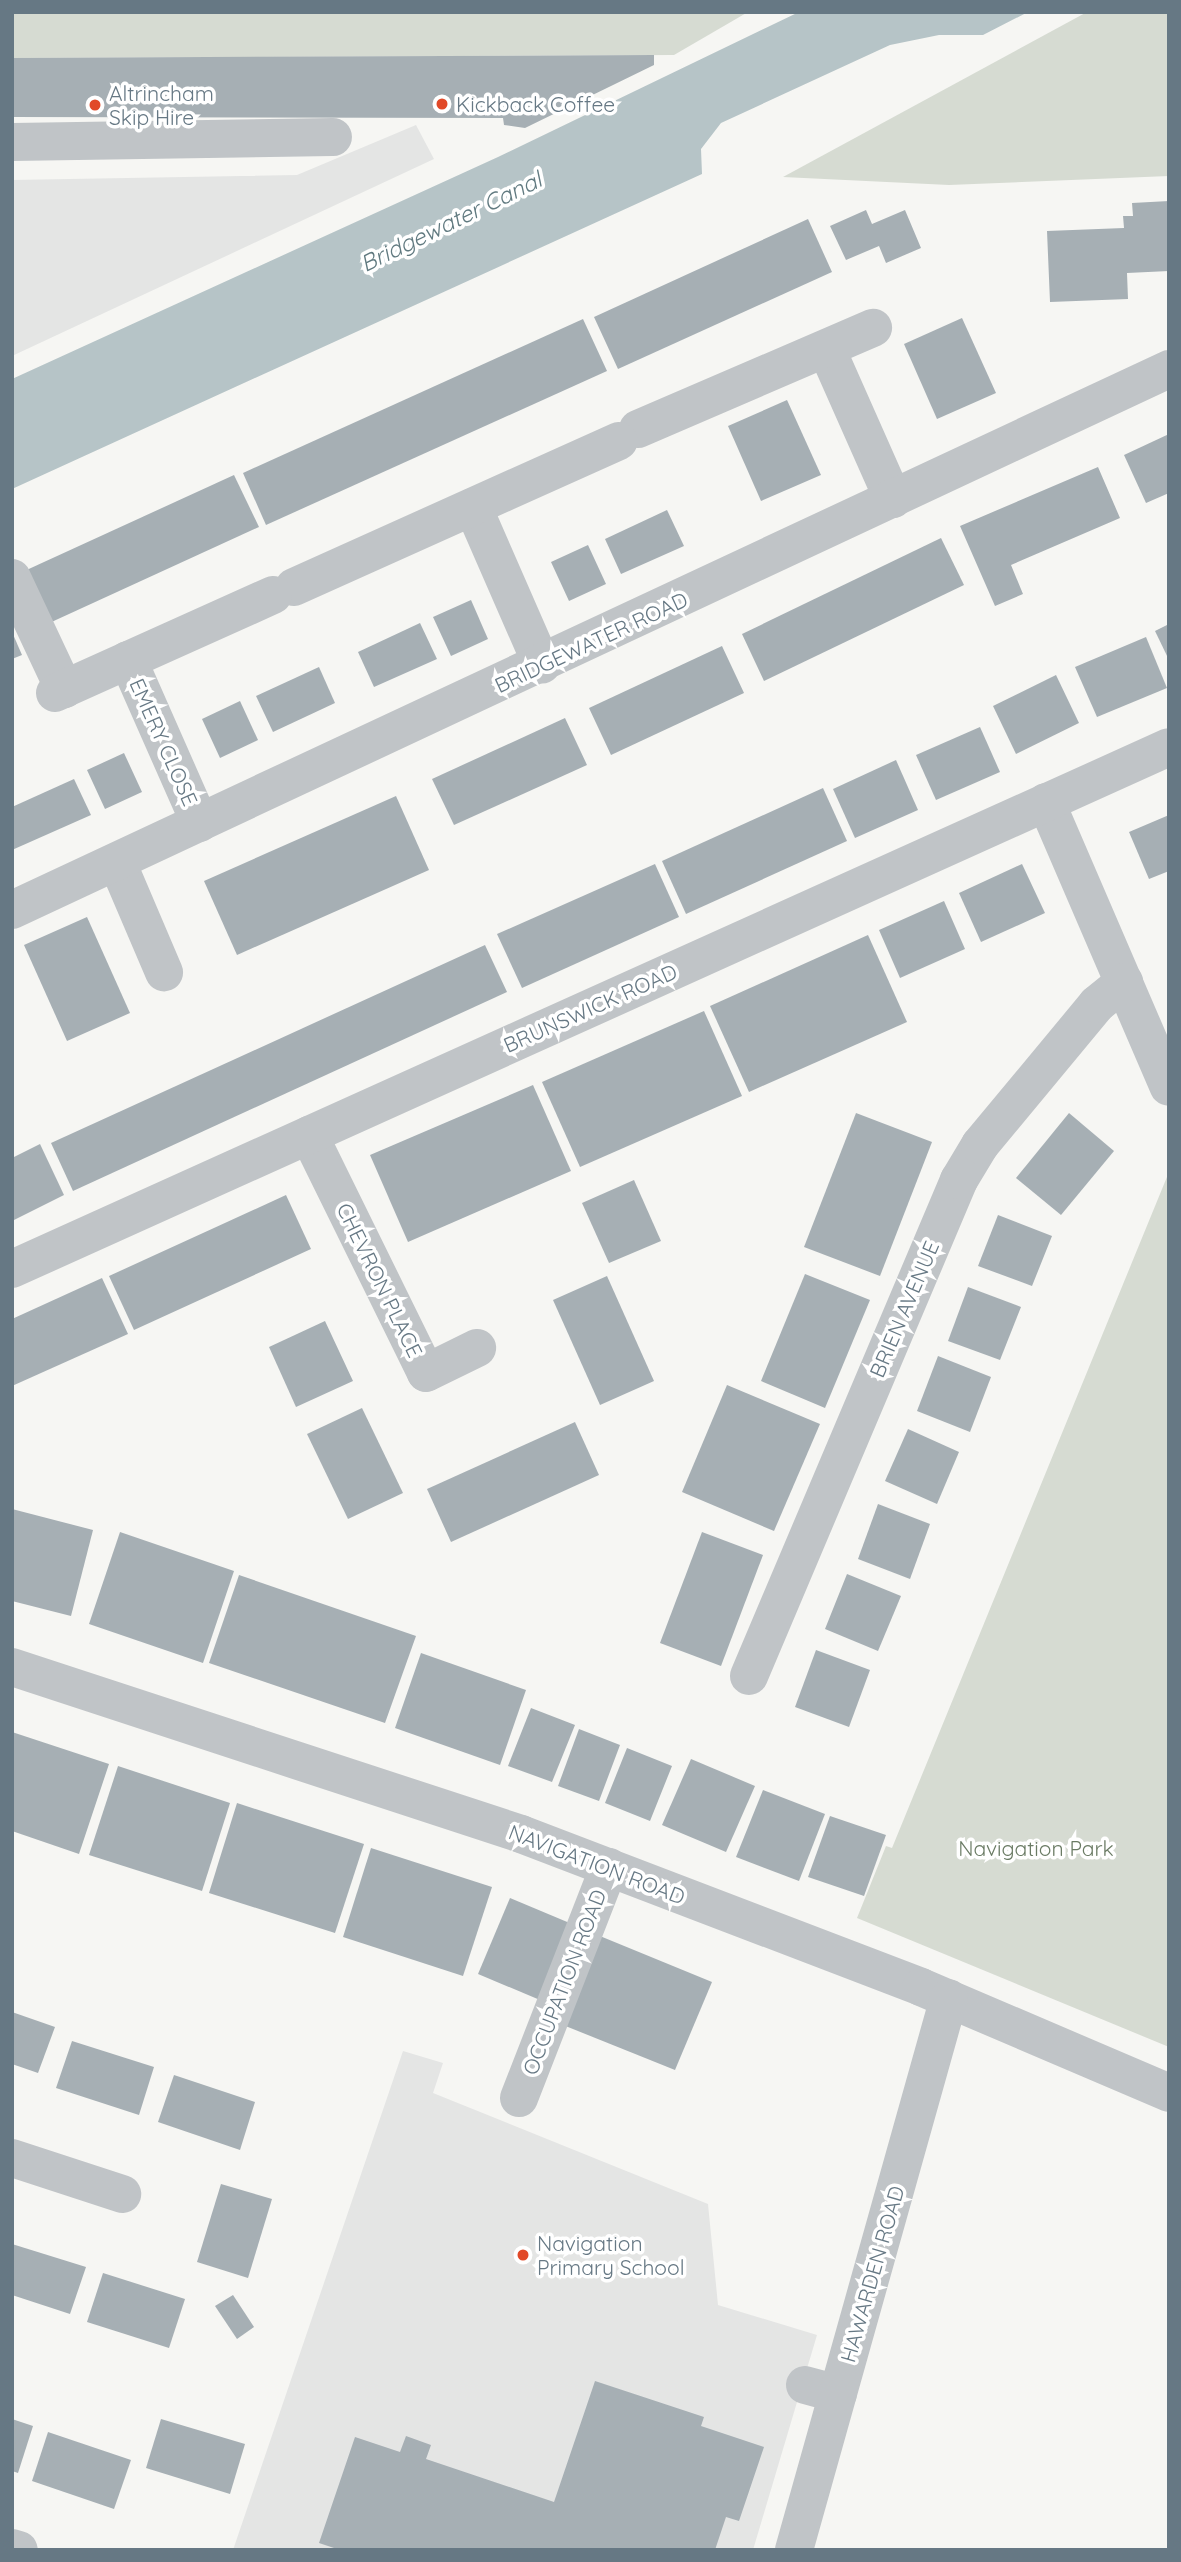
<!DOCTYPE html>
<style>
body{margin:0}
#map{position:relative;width:1181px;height:2562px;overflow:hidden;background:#f6f6f3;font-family:Quicksand,sans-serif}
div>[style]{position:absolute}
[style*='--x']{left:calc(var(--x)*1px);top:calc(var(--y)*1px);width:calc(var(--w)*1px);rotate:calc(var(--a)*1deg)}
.built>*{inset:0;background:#e4e5e4}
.green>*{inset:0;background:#d6dbd2}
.water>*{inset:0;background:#b6c4c7}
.building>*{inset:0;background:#a6afb4}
.minor>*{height:38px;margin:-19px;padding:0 19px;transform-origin:19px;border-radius:19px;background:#c0c4c7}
.dots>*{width:19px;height:19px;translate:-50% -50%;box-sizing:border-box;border:4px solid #fff;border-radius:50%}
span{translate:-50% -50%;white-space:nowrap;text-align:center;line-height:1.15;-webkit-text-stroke:7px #fff;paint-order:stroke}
.poi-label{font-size:21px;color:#667884}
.left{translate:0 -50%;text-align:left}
.street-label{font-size:21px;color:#667884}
.park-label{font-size:21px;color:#6a7b64}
.water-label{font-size:23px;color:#617a80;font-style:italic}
.frame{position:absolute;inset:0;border:14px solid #667884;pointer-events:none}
</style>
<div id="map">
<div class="built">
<div style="clip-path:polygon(416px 125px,434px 159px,12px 356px,12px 180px,297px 175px)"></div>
<div style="clip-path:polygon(403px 2051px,443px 2063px,433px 2093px,708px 2204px,718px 2305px,817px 2335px,753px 2550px,233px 2550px)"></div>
</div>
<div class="green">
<div style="clip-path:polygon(12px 12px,748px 12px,674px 55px,12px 58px)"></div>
<div style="clip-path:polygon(1087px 12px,1169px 12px,1169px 176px,949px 185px,783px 177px)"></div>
<div style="clip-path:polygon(1169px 1172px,1169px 2047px,857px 1918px,886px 1846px,892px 1848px)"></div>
</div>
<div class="water">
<div style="clip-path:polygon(799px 12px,1028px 12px,983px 35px,939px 35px,890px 45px,721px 123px,701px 149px,702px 174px,12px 489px,12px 379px,498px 157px)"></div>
</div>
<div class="building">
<div style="clip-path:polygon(654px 55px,654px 65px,525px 128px,504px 125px,503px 118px,12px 117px,12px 58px)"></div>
<div style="clip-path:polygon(1169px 201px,1169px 271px,1127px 273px,1128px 299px,1050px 302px,1047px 231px,1124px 228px,1123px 216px,1133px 216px,1132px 203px)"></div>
<div style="clip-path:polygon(866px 210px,872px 224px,905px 210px,921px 248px,886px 263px,879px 246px,846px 260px,830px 226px)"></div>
<div style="clip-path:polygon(808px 219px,832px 272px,618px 369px,594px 317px)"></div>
<div style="clip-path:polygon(962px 318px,996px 393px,937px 419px,904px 344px)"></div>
<div style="clip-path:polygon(583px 319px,607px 371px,266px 525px,243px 473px)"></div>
<div style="clip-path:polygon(787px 400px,821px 475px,761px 501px,728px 426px)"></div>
<div style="clip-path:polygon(1169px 434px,1169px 493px,1146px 503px,1124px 455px)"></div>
<div style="clip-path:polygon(1098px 467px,1120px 518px,1011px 565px,1023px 594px,995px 606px,960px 526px)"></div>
<div style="clip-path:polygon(234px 475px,259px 527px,45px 625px,20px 573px)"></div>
<div style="clip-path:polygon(667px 510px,684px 546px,621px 574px,605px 539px)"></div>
<div style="clip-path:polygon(941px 538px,964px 585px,764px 681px,742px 634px)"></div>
<div style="clip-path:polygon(588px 545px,606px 584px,569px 601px,551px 562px)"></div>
<div style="clip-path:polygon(471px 600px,488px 639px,451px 656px,433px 617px)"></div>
<div style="clip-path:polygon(420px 623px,437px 659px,374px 687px,358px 652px)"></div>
<div style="clip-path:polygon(1169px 624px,1169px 660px,1155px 631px)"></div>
<div style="clip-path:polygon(12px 632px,22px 655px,12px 659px)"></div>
<div style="clip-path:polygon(1146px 637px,1167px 688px,1097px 717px,1075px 667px)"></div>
<div style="clip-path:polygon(722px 646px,744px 693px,611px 755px,589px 708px)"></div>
<div style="clip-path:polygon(319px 667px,335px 703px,273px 732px,256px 696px)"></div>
<div style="clip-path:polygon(1056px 675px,1079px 723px,1016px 754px,993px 706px)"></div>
<div style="clip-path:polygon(240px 701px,258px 740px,220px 758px,202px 719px)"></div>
<div style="clip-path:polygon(565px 718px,587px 765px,454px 825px,432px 779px)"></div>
<div style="clip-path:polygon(980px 727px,1000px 772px,936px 800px,916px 755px)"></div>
<div style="clip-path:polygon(124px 753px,142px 792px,105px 809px,87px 770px)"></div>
<div style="clip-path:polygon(896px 760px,918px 810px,855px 838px,833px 789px)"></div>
<div style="clip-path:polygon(74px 779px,91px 815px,12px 850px,12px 807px)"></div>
<div style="clip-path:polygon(823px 788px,847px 841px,686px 914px,662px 861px)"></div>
<div style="clip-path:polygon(396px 796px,429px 870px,237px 955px,204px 881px)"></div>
<div style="clip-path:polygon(1169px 815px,1169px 871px,1149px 879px,1129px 832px)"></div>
<div style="clip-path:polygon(655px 864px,679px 917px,522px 988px,497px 934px)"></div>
<div style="clip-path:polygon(1022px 864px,1045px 913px,981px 942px,959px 893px)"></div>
<div style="clip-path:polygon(944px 901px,965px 949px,900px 978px,879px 930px)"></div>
<div style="clip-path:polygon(87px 917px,130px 1013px,67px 1041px,24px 945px)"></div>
<div style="clip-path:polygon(868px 935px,907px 1022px,749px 1092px,710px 1006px)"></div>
<div style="clip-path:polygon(485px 945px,507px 992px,73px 1191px,51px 1143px)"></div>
<div style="clip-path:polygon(704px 1011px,742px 1096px,580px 1167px,542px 1082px)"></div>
<div style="clip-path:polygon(533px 1085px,571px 1171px,408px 1242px,370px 1155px)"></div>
<div style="clip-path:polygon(856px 1113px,932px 1142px,880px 1276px,804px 1247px)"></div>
<div style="clip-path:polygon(1069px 1113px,1114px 1151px,1061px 1215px,1016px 1178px)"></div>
<div style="clip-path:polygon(40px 1144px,64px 1195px,12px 1221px,12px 1158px)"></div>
<div style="clip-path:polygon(634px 1180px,661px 1241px,609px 1263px,582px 1203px)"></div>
<div style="clip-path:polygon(286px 1195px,311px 1249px,134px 1330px,109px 1276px)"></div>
<div style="clip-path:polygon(998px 1215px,1052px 1236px,1032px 1286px,978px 1266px)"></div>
<div style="clip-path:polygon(805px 1274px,870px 1300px,825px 1408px,761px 1381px)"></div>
<div style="clip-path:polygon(607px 1276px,654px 1381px,600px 1405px,553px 1300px)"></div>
<div style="clip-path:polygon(102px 1278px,128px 1334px,12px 1386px,12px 1319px)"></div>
<div style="clip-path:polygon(968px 1287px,1021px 1307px,1000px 1360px,948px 1341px)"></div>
<div style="clip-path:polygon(325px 1321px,353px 1381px,296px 1407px,269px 1347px)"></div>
<div style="clip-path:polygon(938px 1356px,991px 1377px,970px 1432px,917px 1411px)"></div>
<div style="clip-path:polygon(727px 1385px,820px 1424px,774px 1531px,682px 1492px)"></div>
<div style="clip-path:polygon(362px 1408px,403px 1493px,348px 1519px,307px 1434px)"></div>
<div style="clip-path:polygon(575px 1422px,599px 1475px,451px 1542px,427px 1489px)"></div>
<div style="clip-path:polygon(908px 1429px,959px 1452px,937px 1504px,885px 1481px)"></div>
<div style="clip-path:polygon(878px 1504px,930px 1524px,910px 1579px,858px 1559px)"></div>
<div style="clip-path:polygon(12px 1509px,93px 1530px,71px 1616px,12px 1601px)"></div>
<div style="clip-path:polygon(120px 1532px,234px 1571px,203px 1663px,89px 1624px)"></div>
<div style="clip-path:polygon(702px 1532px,763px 1555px,721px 1666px,660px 1643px)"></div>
<div style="clip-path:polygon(847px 1574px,901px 1596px,878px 1651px,825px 1629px)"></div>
<div style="clip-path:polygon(239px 1575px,416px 1636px,385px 1723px,209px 1663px)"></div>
<div style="clip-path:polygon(816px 1650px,870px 1670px,849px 1727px,795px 1707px)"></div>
<div style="clip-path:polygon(421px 1653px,526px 1690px,500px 1765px,395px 1728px)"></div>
<div style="clip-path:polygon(531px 1708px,575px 1725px,552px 1782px,508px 1766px)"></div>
<div style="clip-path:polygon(579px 1729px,620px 1745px,599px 1801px,558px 1786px)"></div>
<div style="clip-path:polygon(12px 1732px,109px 1764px,79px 1854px,12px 1831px)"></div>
<div style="clip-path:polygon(627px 1748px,672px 1766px,650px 1821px,605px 1803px)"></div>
<div style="clip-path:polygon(691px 1759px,755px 1786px,726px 1852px,662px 1825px)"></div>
<div style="clip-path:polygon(118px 1766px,230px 1803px,202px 1891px,89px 1855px)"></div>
<div style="clip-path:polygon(763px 1790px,825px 1814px,799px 1881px,736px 1857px)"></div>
<div style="clip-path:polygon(237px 1803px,364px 1844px,335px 1933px,209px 1893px)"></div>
<div style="clip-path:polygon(830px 1816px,886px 1835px,864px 1896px,808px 1877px)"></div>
<div style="clip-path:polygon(371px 1848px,492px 1887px,463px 1976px,343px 1937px)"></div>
<div style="clip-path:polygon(510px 1898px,572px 1924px,540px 2000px,478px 1974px)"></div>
<div style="clip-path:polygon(595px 1934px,712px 1982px,675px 2070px,558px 2023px)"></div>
<div style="clip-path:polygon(12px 2012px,55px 2027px,38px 2073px,12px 2064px)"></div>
<div style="clip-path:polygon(72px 2041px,154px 2067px,139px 2115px,56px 2088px)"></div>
<div style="clip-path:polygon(174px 2075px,255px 2102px,240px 2150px,158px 2122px)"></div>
<div style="clip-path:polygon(221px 2184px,272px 2199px,248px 2278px,197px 2262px)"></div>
<div style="clip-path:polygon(12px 2244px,86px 2267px,70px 2314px,12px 2295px)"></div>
<div style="clip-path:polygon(103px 2273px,185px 2299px,169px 2348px,87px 2322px)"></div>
<div style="clip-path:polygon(233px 2295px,254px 2327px,237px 2339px,215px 2306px)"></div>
<div style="clip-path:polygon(595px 2381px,704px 2417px,701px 2426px,764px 2447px,739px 2521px,726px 2517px,715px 2550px,340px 2550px,319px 2543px,355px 2437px,400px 2452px,406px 2436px,431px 2445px,426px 2459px,554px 2502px)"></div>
<div style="clip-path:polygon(12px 2419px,33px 2426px,18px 2473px,12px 2471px)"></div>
<div style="clip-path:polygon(161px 2419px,245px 2444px,230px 2494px,146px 2468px)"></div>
<div style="clip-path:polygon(48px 2432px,131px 2460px,114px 2509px,32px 2481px)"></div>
</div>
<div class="minor">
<div style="--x:12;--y:142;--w:321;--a:-0.9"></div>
<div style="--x:827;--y:350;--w:163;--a:66.1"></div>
<div style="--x:638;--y:429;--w:256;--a:-23.3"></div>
<div style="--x:473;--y:507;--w:172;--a:66.4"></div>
<div style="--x:12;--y:578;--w:123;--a:64.9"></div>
<div style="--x:294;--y:587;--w:356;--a:-24.2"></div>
<div style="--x:128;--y:660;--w:178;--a:66.2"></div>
<div style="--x:55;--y:693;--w:239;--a:-24.2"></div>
<div style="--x:1046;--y:802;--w:310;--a:66.7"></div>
<div style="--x:117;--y:862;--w:120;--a:66.9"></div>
<div style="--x:12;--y:910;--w:1277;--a:-25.06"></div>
<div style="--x:309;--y:1135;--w:265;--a:63.8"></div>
<div style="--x:426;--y:1373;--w:57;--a:-26.1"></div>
<div style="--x:12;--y:1269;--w:1269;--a:-24.28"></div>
<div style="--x:12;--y:1667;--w:536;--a:18.16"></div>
<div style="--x:521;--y:1834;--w:428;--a:20.9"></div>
<div style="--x:921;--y:1987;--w:270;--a:23.1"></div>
<div style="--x:749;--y:1676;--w:539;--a:-67.05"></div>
<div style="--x:959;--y:1180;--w:41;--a:-59"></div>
<div style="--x:980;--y:1145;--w:183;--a:-50.3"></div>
<div style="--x:1097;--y:1004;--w:35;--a:-39"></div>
<div style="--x:519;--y:2098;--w:248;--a:-68.7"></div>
<div style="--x:12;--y:2158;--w:116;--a:18.1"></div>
<div style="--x:805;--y:2385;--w:34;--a:15"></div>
<div style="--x:12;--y:2548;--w:7;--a:16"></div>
<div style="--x:794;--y:2550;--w:573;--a:-74.32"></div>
</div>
<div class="dots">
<div style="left:442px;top:104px;background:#e14928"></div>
<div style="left:95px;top:105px;background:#e14928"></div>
<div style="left:523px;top:2255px;background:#e14928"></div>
</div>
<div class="poi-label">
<span class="left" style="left:109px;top:105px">Altrincham<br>Skip Hire</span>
<span class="left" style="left:456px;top:104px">Kickback Coffee</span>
<span class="left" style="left:537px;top:2255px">Navigation<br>Primary School</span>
</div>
<div class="street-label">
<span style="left:591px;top:642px;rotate:-25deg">BRIDGEWATER ROAD</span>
<span style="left:164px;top:742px;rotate:66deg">EMERY CLOSE</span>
<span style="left:590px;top:1008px;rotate:-24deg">BRUNSWICK ROAD</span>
<span style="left:380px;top:1280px;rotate:64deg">CHEVRON PLACE</span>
<span style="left:904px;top:1309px;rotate:-67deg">BRIEN AVENUE</span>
<span style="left:597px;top:1864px;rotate:21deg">NAVIGATION ROAD</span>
<span style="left:564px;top:1982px;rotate:-69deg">OCCUPATION ROAD</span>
<span style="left:872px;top:2274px;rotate:-74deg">HAWARDEN ROAD</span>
</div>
<div class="park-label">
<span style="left:1036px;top:1848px">Navigation Park</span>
</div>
<div class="water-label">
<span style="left:451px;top:222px;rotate:-26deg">Bridgewater Canal</span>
</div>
<div class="frame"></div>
</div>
